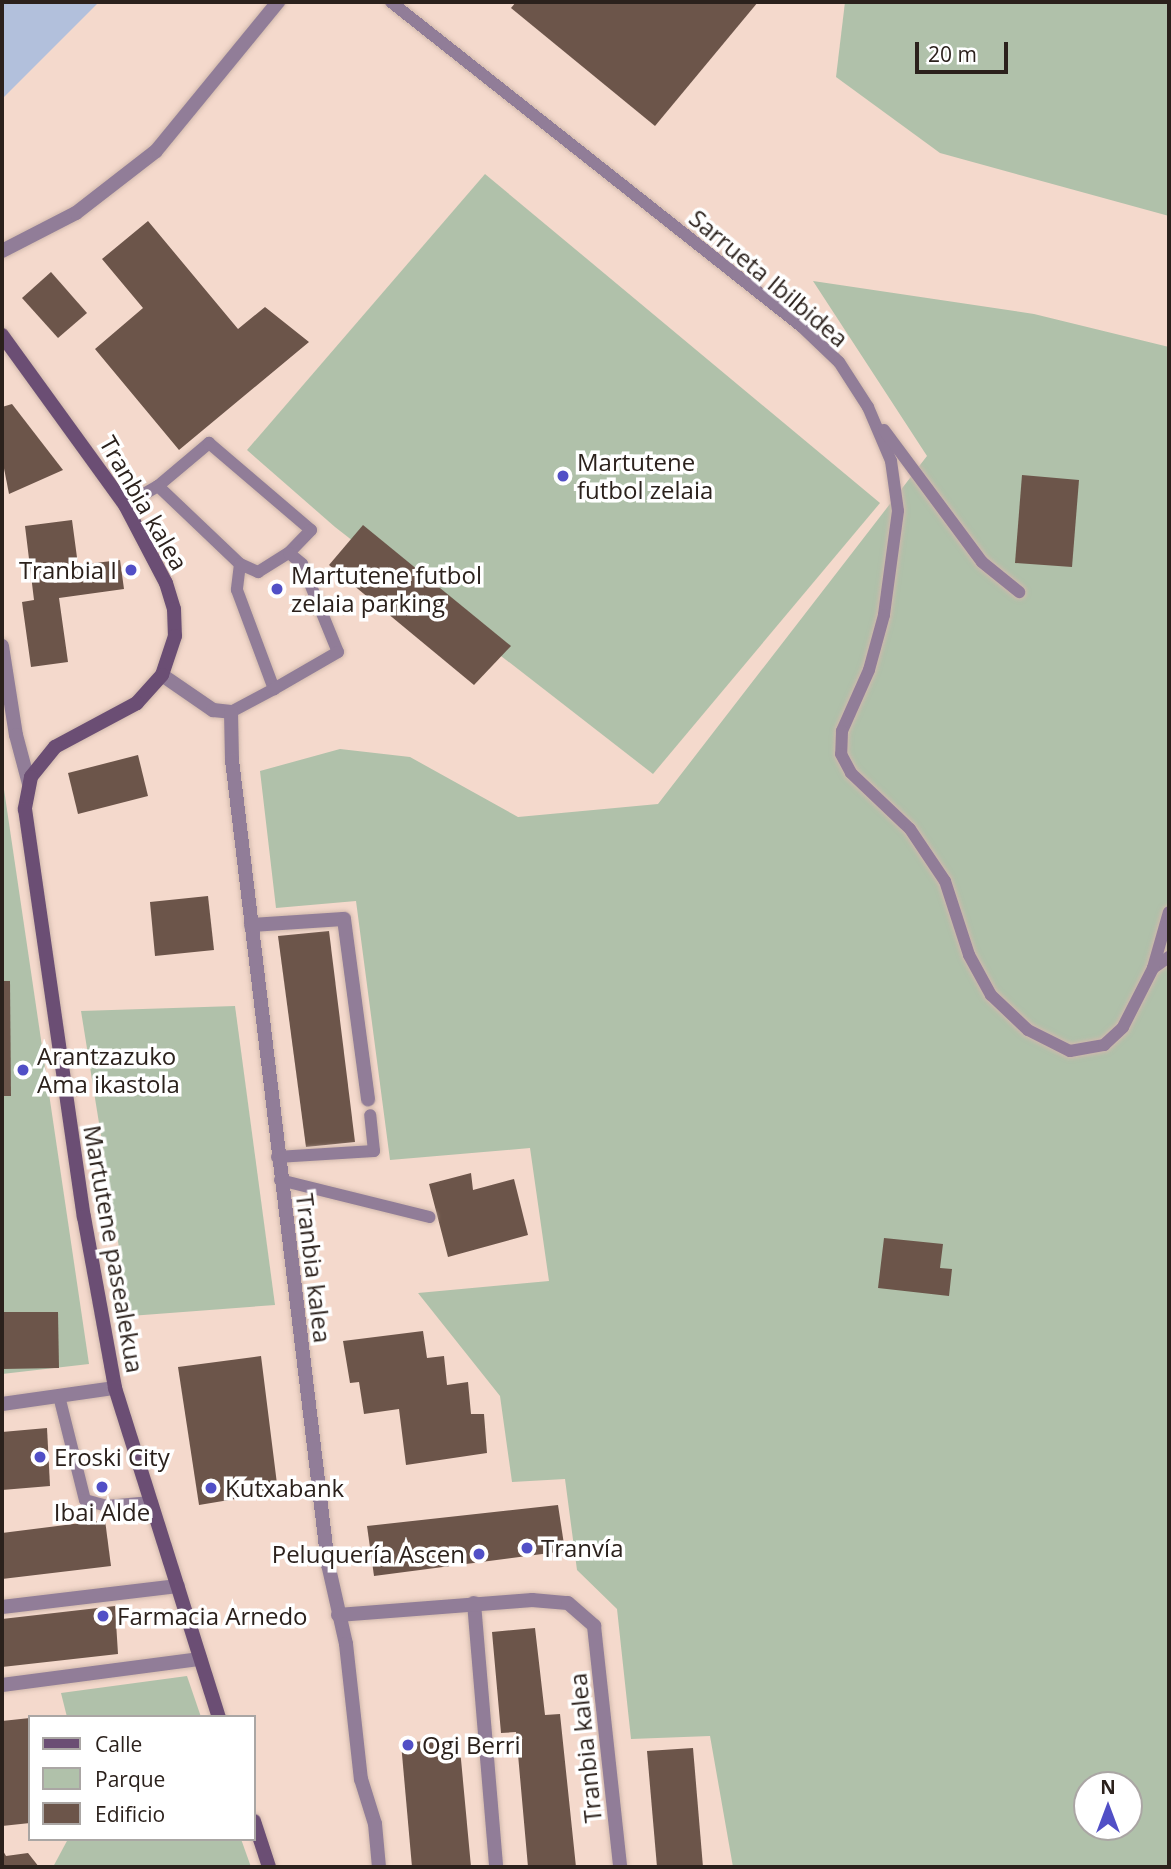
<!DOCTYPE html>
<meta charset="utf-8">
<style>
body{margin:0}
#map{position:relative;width:1171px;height:1869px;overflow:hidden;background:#f4d9cc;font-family:"Open Sans",sans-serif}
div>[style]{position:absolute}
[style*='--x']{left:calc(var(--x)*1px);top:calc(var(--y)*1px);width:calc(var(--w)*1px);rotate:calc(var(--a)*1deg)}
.green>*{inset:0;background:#b0c1aa}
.water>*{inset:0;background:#b2c0dc}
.building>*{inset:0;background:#6c554a}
.roads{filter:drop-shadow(0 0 2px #d0b8ac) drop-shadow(0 0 2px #d0b8ac)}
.lane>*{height:12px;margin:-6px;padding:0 6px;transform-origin:6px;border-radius:6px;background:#917d98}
.street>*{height:14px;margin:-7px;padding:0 7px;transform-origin:7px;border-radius:7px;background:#917d98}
.secondary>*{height:14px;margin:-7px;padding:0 7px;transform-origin:7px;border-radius:7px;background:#6b4e74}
.dots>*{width:19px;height:19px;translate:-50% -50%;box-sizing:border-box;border:4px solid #fff;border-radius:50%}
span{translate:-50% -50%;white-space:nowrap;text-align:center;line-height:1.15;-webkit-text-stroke:7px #fff;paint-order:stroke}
.street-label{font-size:24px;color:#2b211c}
.poi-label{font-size:24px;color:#2b211c}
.left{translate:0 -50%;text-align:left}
.right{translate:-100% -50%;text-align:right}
.frame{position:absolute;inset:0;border:4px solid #2b211c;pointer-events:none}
.legend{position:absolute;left:28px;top:1715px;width:228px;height:126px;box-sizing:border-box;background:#fff;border:2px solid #aaa6a4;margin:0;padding:9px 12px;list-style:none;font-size:21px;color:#2b211c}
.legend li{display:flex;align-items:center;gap:14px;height:35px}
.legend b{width:35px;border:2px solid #aaa6a4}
.north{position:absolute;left:1073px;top:1771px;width:70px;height:70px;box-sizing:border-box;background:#fff;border:2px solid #aaa6a4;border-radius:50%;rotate:0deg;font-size:19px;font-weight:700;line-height:28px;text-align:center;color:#2b211c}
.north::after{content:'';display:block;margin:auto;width:24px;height:32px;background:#514fc6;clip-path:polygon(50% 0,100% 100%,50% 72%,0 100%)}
.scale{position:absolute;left:915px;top:42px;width:93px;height:32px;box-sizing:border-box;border:4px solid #2b211c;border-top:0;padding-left:9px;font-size:21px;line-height:24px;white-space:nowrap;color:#2b211c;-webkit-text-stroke:5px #fff;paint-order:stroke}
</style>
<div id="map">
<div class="green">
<div style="clip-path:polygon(845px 2px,1169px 2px,1169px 216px,940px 153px,836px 77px)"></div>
<div style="clip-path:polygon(485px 174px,880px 503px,653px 774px,335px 527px,247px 450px)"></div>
<div style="clip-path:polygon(evenodd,813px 281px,1034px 314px,1169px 347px,1169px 1867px,733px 1867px,710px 1736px,631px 1739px,617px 1609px,577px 1570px,565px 1479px,512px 1482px,500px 1396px,418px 1293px,549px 1281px,530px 1148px,390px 1160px,356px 901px,276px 908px,260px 771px,340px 749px,410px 757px,518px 817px,658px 804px,927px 456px,813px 281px,1087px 1785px,1129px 1785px,1129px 1827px,1087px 1827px,1087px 1785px)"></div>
<div style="clip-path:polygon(2px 776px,89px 1364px,2px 1374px)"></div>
<div style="clip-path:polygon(235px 1006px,275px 1305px,130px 1316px,81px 1011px)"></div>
<div style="clip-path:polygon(187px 1676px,201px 1717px,67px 1717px,61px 1693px)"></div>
<div style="clip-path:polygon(68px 1839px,241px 1839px,251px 1867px,53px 1867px)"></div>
</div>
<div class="water">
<div style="clip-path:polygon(2px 2px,99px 2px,2px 99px)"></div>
</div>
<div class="building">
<div style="clip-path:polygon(516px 2px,758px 2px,655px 126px,511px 8px)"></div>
<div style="clip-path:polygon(148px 221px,238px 329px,265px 307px,309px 342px,179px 450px,95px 349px,143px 308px,102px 259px)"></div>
<div style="clip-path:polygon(51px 272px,87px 313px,58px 338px,22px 298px)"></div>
<div style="clip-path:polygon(12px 404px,63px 470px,9px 494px,2px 458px,2px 407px)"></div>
<div style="clip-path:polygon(1022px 475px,1079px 480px,1072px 567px,1015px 563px)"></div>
<div style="clip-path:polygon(72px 520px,78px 565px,120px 560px,124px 589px,59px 598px,68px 662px,31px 667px,22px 602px,34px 600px,25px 526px)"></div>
<div style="clip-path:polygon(363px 525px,511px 646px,474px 685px,329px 565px)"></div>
<div style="clip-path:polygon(138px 755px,148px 796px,78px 814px,68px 773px)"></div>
<div style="clip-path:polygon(208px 896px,214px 950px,155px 956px,150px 902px)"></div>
<div style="clip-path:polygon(329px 931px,355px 1142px,306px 1147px,278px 936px)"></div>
<div style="clip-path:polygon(2px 981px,10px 981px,11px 1096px,2px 1096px)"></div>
<div style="clip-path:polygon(471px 1173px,473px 1190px,514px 1179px,528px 1235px,448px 1257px,429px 1184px)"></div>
<div style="clip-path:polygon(884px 1238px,943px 1244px,940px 1268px,952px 1269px,949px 1296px,878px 1288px)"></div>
<div style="clip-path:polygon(2px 1312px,58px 1312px,59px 1368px,2px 1369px)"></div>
<div style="clip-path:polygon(423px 1331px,427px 1358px,444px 1356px,447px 1385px,468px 1382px,471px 1414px,484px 1414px,487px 1453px,406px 1465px,399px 1409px,364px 1414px,359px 1382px,350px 1383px,343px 1341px)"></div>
<div style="clip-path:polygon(261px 1356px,278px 1492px,199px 1505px,178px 1367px)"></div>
<div style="clip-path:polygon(47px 1428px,50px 1486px,2px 1490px,2px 1432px)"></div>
<div style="clip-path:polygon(558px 1505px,565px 1551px,374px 1576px,367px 1526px)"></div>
<div style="clip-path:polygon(105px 1520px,111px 1566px,2px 1579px,2px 1533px)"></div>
<div style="clip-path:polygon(115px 1606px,118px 1654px,2px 1667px,2px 1619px)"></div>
<div style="clip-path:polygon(535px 1628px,545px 1715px,560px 1714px,576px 1867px,528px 1867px,516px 1732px,501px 1733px,492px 1632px)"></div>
<div style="clip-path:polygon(30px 1718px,30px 1823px,2px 1826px,2px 1721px)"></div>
<div style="clip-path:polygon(459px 1738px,471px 1867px,412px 1867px,401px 1743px)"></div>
<div style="clip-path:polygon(693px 1748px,703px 1867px,657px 1867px,647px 1751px)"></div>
<div style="clip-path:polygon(2px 1849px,6px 1856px,28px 1853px,39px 1867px,2px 1867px)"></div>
</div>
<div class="roads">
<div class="lane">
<div style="--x:391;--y:2;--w:523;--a:38.32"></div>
<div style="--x:801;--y:326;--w:52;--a:43.5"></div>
<div style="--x:839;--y:362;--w:54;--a:57.2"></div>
<div style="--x:868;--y:407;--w:59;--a:66.9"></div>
<div style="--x:891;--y:461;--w:50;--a:82"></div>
<div style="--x:898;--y:511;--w:105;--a:97.7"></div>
<div style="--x:884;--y:615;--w:57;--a:105.3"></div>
<div style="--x:869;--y:670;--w:67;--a:113.9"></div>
<div style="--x:842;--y:731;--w:23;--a:92"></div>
<div style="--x:841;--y:754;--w:21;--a:62"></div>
<div style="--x:851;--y:773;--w:81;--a:43.5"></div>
<div style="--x:910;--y:829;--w:63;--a:56.1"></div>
<div style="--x:945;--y:881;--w:78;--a:72"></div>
<div style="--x:969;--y:955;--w:46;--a:61.2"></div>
<div style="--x:991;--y:995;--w:51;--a:43.4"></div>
<div style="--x:1028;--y:1030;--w:47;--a:26.6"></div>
<div style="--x:1070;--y:1051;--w:35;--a:-10"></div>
<div style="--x:1104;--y:1045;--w:26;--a:-43"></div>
<div style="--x:1123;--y:1027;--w:66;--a:-63"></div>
<div style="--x:1153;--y:968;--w:19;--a:-35"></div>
<div style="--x:884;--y:430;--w:164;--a:53.4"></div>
<div style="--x:982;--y:562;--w:48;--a:39"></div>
<div style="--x:158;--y:486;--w:67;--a:-40.1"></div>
<div style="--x:209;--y:443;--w:134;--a:40.5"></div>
<div style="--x:311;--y:530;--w:32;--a:134"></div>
<div style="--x:125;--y:505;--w:38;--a:-30"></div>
<div style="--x:158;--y:486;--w:113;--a:43.6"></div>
<div style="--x:240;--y:564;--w:26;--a:97"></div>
<div style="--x:237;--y:590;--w:106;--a:69.5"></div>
<div style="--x:274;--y:689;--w:49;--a:151.9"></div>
<div style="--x:240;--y:564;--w:20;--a:24"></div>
<div style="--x:258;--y:572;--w:36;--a:-32"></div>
<div style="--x:289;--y:553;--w:17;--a:40"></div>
<div style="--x:302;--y:564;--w:95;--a:67.8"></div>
<div style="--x:338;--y:652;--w:74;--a:150"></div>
<div style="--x:1153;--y:968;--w:58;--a:-74.1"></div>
<div style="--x:277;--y:1157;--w:97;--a:-3.5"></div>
<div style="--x:374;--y:1151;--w:36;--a:-96"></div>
<div style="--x:280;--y:1180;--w:154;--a:13.9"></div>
<div style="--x:59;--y:1396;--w:107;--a:76"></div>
<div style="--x:85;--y:1500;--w:23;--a:15"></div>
<div style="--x:107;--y:1506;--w:44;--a:-5.2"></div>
</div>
<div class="street">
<div style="--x:2;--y:251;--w:83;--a:-27.2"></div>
<div style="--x:76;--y:213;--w:101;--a:-37.8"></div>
<div style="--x:156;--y:151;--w:193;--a:-50.7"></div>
<div style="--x:2;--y:646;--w:90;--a:81.1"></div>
<div style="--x:16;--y:735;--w:51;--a:75.1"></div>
<div style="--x:162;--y:675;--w:62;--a:34.5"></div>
<div style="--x:213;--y:710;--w:18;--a:6"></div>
<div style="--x:231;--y:712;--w:48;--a:88.8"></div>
<div style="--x:232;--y:760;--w:810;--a:83.19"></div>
<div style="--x:328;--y:1564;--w:82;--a:77.3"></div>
<div style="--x:346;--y:1644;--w:136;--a:83.7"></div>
<div style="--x:361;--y:1779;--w:47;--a:72.7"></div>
<div style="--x:375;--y:1824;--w:43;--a:84.7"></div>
<div style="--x:251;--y:925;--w:93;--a:-3.7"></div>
<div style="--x:344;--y:919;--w:182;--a:82.4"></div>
<div style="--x:2;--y:1404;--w:114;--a:-8.1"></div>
<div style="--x:474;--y:1603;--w:265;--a:85.2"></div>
<div style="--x:2;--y:1607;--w:177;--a:-6.8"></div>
<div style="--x:338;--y:1615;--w:195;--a:-4.4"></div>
<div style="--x:532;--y:1600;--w:36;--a:5"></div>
<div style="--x:568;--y:1603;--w:35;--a:41"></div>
<div style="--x:594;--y:1626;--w:242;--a:83.8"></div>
<div style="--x:2;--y:1685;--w:200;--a:-7.5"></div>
</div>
<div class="secondary">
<div style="--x:2;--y:335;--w:210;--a:54.1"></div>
<div style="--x:125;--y:505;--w:88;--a:62.3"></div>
<div style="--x:166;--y:583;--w:27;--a:73"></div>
<div style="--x:174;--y:609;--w:27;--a:88"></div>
<div style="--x:175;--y:636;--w:41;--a:108.4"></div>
<div style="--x:162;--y:675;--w:38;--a:132"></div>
<div style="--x:137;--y:703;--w:93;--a:151.8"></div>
<div style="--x:55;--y:747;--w:38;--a:129"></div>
<div style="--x:31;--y:777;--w:33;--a:101"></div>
<div style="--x:25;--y:809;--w:412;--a:81.8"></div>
<div style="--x:84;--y:1217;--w:174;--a:79.7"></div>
<div style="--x:115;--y:1388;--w:345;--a:72.5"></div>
<div style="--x:254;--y:1821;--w:48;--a:71.9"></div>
</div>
</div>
<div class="dots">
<div style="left:563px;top:476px;background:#514fc6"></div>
<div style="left:131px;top:570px;background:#514fc6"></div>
<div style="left:277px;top:589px;background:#514fc6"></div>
<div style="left:23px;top:1070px;background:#514fc6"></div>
<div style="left:40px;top:1457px;background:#514fc6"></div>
<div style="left:102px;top:1487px;background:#514fc6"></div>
<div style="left:211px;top:1488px;background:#514fc6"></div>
<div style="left:527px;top:1548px;background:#514fc6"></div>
<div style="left:479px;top:1554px;background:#514fc6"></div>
<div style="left:103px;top:1616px;background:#514fc6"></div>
<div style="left:408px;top:1745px;background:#514fc6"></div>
</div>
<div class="street-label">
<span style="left:769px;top:278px;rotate:40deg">Sarrueta Ibilbidea</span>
<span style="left:144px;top:503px;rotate:60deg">Tranbia kalea</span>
<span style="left:114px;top:1249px;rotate:80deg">Martutene pasealekua</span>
<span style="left:314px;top:1268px;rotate:83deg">Tranbia kalea</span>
<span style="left:585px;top:1748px;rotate:-96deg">Tranbia kalea</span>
</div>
<div class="poi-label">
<span class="left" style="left:577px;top:476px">Martutene<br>futbol zelaia</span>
<span class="right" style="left:117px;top:570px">Tranbia I</span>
<span class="left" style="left:291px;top:589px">Martutene futbol<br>zelaia parking</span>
<span class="left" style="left:37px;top:1070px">Arantzazuko<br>Ama ikastola</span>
<span class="left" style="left:54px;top:1457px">Eroski City</span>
<span class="left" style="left:225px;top:1488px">Kutxabank</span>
<span style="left:102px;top:1512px">Ibai Alde</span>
<span class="left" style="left:541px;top:1548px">Tranvía</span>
<span class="right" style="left:465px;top:1554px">Peluquería Ascen</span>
<span class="left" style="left:117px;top:1616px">Farmacia Arnedo</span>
<span class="left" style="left:422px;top:1745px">Ogi Berri</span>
</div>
<div class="frame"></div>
<ul class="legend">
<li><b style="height:9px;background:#6b4e74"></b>Calle</li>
<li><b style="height:19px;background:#b0c1aa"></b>Parque</li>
<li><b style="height:19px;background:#6c554a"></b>Edificio</li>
</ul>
<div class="north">N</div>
<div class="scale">20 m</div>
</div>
